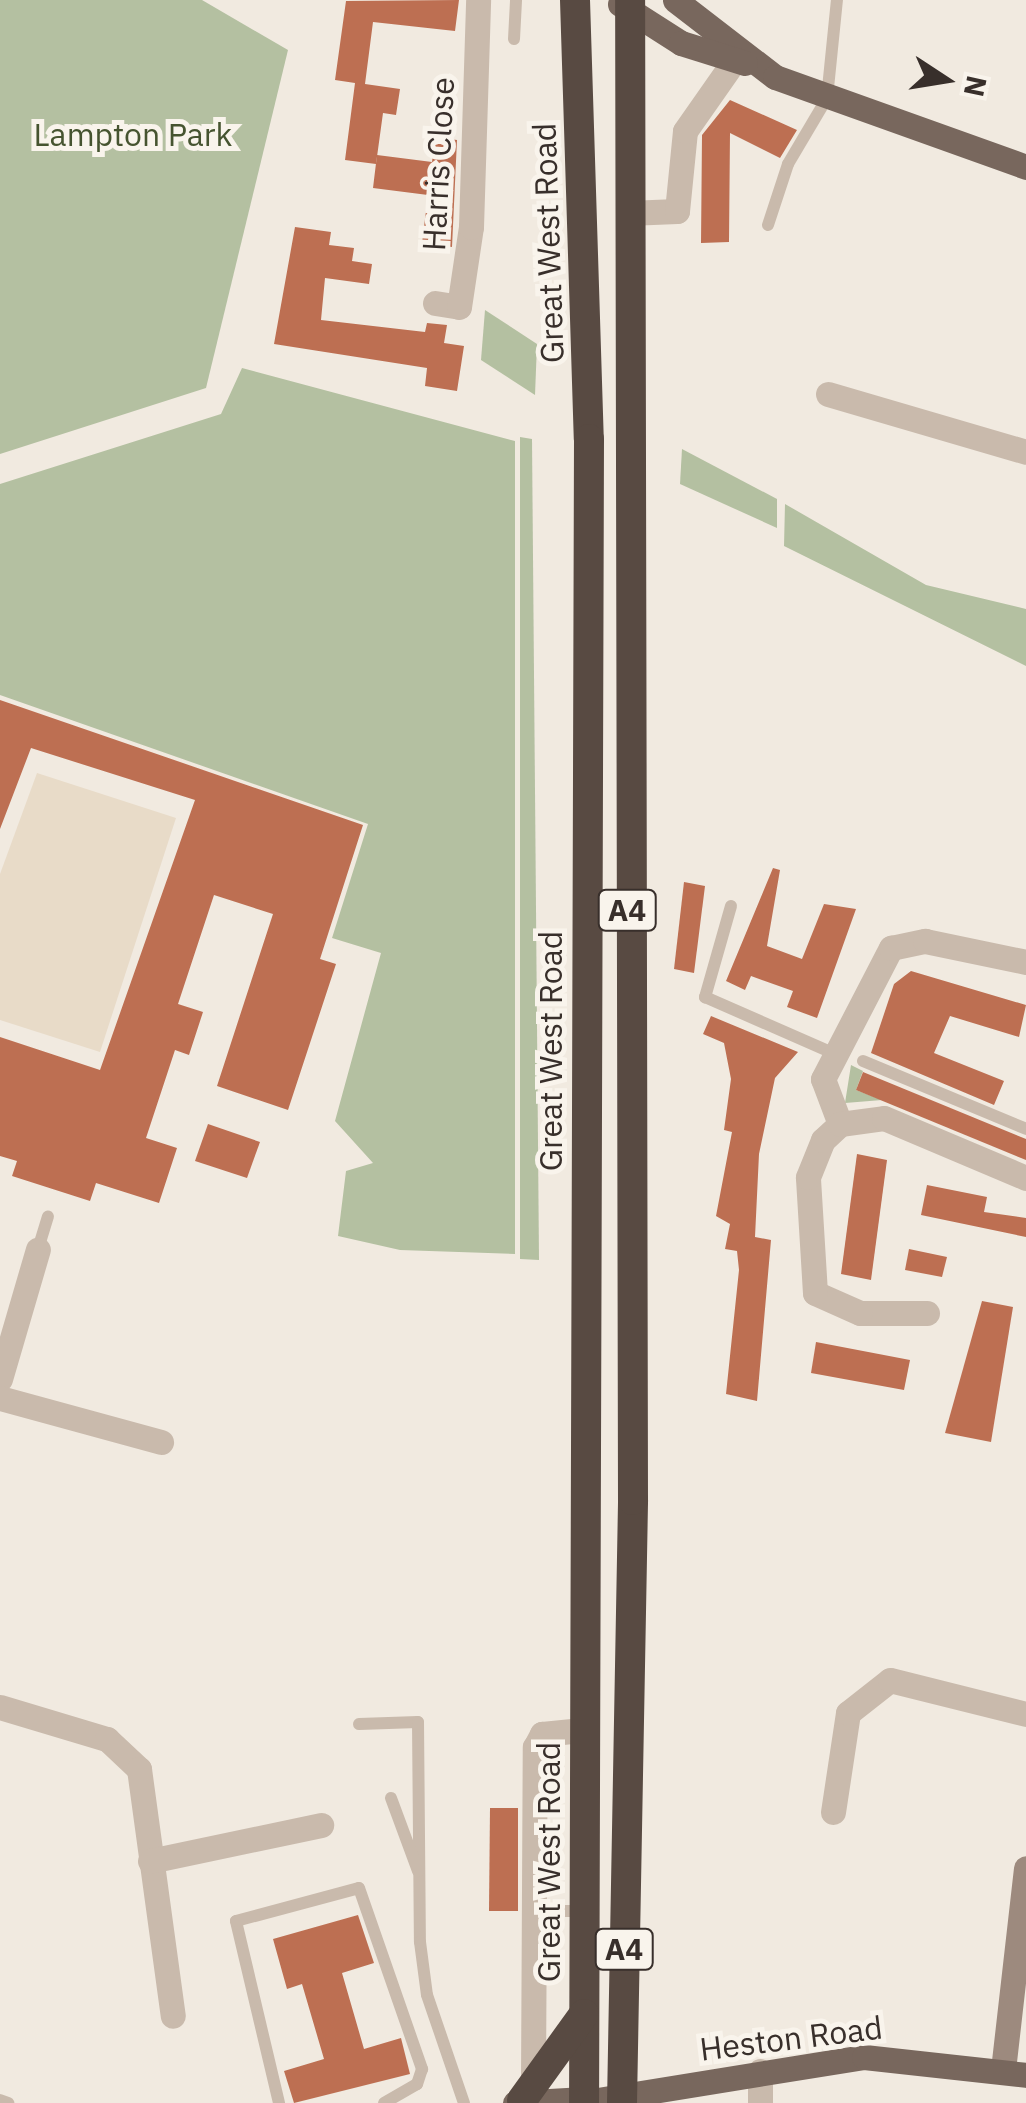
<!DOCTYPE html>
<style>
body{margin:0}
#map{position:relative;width:1026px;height:2103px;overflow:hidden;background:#f1eae0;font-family:"IBM Plex Sans",sans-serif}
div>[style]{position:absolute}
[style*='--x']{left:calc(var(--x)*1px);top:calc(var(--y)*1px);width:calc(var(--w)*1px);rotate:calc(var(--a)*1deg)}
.green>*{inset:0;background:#b4c0a1}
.plaza>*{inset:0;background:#e8dbc8}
.building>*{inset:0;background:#bd6f52}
.lane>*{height:12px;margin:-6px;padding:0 6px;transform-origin:6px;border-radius:6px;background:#c9baac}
.street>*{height:25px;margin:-12.5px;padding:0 12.5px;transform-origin:12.5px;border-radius:12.5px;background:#c9baac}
.secondary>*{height:25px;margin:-12.5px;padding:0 12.5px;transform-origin:12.5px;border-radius:12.5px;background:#9d8a7e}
.primary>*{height:25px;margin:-12.5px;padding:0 12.5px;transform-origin:12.5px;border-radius:12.5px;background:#78675d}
.highway>*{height:30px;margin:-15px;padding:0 15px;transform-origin:15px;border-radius:15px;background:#584a42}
span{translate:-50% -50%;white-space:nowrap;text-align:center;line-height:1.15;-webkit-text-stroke:10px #f9f4ec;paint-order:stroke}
.shield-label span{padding:2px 8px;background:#f9f4ec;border:2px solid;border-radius:8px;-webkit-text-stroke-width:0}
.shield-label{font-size:30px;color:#382f2b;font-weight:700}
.park-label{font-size:32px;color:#465430}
.street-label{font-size:32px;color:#382f2b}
.north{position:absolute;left:896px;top:30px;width:100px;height:100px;-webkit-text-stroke:8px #f9f4ec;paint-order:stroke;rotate:102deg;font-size:28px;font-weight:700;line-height:40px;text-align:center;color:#382f2b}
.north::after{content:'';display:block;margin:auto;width:35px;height:45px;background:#382f2b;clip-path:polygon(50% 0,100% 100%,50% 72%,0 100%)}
</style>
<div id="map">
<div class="green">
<div style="clip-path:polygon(0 0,202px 0,288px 50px,206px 388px,0 454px)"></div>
<div style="clip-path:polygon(485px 310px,537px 344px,535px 395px,481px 360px)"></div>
<div style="clip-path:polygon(242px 368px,515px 441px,515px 1254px,400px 1250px,338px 1236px,346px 1171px,373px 1163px,335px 1121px,381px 953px,332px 938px,368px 824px,0 695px,0 484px,221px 414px)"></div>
<div style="clip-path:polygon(520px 437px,532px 439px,539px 1260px,520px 1259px)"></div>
<div style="clip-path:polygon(682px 449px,777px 499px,777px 528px,680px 484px)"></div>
<div style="clip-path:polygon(785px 504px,926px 585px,1026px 609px,1026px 666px,784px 546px)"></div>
<div style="clip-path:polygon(851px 1065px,863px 1071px,856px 1090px,882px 1100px,845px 1103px)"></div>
</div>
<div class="plaza">
<div style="clip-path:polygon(37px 773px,176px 818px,100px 1052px,0 1020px,0 874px)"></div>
</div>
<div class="building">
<div style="clip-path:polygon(459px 0,455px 31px,373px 22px,365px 84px,400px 89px,396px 115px,383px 113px,376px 164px,345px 160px,355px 83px,335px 80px,346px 1px)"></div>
<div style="clip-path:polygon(730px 100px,797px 130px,780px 158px,730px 133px,729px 242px,701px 243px,702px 135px)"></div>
<div style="clip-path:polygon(435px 137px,457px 140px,452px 247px,422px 243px,428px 195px,373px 188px,377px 155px,432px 162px)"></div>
<div style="clip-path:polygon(295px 227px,331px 232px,329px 245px,354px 248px,352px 261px,372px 264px,369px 284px,325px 278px,321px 320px,425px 332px,427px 323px,447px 325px,444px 343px,464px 346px,457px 391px,425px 386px,427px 368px,274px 344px)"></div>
<div style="clip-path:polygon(0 700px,363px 825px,320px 959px,336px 964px,288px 1110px,217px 1086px,273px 914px,214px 895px,178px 1004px,203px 1012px,189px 1055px,175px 1050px,146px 1138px,177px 1148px,159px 1203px,96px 1183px,90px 1201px,12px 1176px,17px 1161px,0 1156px,0 1037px,100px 1070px,195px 800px,31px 748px,0 829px)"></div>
<div style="clip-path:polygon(773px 868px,780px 870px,767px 946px,802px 959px,824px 904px,856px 909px,817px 1018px,787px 1007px,793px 991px,751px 976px,745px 990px,726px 981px)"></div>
<div style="clip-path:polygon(684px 882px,705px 886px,694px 973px,674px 969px)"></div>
<div style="clip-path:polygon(911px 971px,1026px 1005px,1019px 1037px,950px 1016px,934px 1053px,1004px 1081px,994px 1105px,871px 1053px,894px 984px)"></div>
<div style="clip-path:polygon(711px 1016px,798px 1052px,775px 1078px,759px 1154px,755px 1237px,771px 1240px,757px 1401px,726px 1394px,739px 1270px,737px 1251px,725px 1249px,730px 1224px,716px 1216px,732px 1132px,724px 1130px,731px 1079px,724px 1043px,703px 1034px)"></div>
<div style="clip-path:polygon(863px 1072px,1026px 1139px,1026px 1160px,856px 1090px)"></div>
<div style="clip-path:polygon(208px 1124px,260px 1142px,247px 1178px,195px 1161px)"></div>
<div style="clip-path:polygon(857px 1154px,887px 1160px,871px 1280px,841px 1274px)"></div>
<div style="clip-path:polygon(927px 1185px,987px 1197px,984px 1212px,1026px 1218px,1026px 1237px,921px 1215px)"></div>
<div style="clip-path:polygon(909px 1249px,947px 1257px,942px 1277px,905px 1270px)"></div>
<div style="clip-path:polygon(982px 1301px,1013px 1307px,991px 1442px,945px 1433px)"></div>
<div style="clip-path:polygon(816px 1342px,910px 1360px,904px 1390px,811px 1373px)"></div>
<div style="clip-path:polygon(490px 1808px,518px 1808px,518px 1911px,489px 1911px)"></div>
<div style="clip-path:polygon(358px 1915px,374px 1963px,342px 1973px,364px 2049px,401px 2038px,410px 2074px,294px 2103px,284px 2071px,324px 2059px,302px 1984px,287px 1989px,273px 1939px)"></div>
</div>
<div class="lane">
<div style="--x:514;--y:39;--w:39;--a:-87"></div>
<div style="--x:768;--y:225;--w:64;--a:-71.8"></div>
<div style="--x:788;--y:164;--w:77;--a:-59.4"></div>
<div style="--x:827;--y:98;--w:99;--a:-84.2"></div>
<div style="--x:731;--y:906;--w:95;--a:105.9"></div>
<div style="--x:705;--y:997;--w:142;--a:23.7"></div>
<div style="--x:863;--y:1061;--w:177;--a:22.6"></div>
<div style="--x:38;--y:1249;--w:34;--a:-73"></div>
<div style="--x:359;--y:1724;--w:59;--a:-1.9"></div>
<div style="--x:418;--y:1722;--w:220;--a:89.5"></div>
<div style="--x:420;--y:1942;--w:53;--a:82.5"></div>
<div style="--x:427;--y:1995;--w:114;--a:71.1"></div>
<div style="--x:391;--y:1798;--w:78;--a:69.7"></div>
<div style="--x:532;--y:1911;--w:53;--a:0"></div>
<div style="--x:0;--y:2100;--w:9;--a:21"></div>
<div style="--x:279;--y:2103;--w:187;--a:-103.3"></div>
<div style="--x:236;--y:1921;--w:127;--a:-15"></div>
<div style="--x:359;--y:1888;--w:192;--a:70.8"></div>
<div style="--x:422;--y:2069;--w:16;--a:108"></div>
<div style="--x:417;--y:2084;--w:38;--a:150"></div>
</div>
<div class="street">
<div style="--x:628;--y:213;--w:49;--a:-2.3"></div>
<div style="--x:677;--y:211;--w:80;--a:-84.3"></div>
<div style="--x:685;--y:131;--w:94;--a:-55"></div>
<div style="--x:435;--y:303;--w:24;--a:9"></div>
<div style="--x:459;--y:307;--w:81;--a:-81.5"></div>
<div style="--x:471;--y:227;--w:227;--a:-88.2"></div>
<div style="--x:828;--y:394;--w:206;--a:16.3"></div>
<div style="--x:840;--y:1124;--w:48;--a:-110.7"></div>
<div style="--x:823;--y:1079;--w:148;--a:-62.6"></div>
<div style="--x:891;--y:948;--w:35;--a:-12"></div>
<div style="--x:925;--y:941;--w:103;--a:11.7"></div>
<div style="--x:927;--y:1313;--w:67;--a:180"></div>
<div style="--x:860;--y:1313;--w:49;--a:-156"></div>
<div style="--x:815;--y:1293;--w:116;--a:-93.5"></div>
<div style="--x:808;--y:1177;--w:40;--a:-68"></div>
<div style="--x:823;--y:1140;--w:23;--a:-43"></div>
<div style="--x:840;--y:1124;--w:44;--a:-7.8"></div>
<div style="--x:884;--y:1118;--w:154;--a:22.9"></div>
<div style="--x:0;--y:1379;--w:135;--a:-73.7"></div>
<div style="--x:0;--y:1398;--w:167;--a:15.3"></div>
<div style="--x:0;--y:1707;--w:112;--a:16.7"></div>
<div style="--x:107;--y:1739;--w:44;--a:43.2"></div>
<div style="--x:139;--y:1769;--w:249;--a:82.2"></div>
<div style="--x:833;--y:1812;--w:100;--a:-81.4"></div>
<div style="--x:848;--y:1713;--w:53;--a:-38.2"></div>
<div style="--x:890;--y:1680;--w:140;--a:14"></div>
<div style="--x:150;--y:1861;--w:175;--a:-11.9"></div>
<div style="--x:760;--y:2071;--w:32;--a:90"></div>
<div style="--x:533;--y:2081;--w:334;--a:-89.7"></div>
<div style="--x:535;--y:1747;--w:15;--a:-62"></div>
<div style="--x:542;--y:1734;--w:40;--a:-5.7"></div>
</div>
<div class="secondary">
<div style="--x:1003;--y:2070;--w:203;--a:-83.5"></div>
</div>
<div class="primary">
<div style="--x:675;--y:0;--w:126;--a:37.6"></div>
<div style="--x:775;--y:77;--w:267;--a:19.7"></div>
<div style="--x:620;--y:4;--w:72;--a:32.6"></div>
<div style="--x:681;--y:43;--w:67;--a:17.4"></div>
<div style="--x:515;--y:2103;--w:69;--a:-3.3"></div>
<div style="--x:579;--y:2103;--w:289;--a:-9.2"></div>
<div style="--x:864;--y:2057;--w:163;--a:6.3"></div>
</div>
<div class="highway">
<div style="--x:575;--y:0;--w:439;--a:88.2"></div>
<div style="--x:589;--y:439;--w:1664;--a:90.17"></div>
<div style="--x:522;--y:2100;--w:106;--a:-54.2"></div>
<div style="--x:622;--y:2103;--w:603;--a:-88.95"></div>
<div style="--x:633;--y:1500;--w:1500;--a:-90.11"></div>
</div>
<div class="shield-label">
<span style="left:627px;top:910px">A4</span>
<span style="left:624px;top:1949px">A4</span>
</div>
<div class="park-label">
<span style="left:133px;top:134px">Lampton Park</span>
</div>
<div class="street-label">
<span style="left:438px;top:164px;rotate:-87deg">Harris Close</span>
<span style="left:548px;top:243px;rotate:-92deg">Great West Road</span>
<span style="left:550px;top:1051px;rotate:-90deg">Great West Road</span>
<span style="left:548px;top:1862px;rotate:-90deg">Great West Road</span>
<span style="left:791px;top:2038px;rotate:-7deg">Heston Road</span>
</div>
<div class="north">N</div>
</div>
